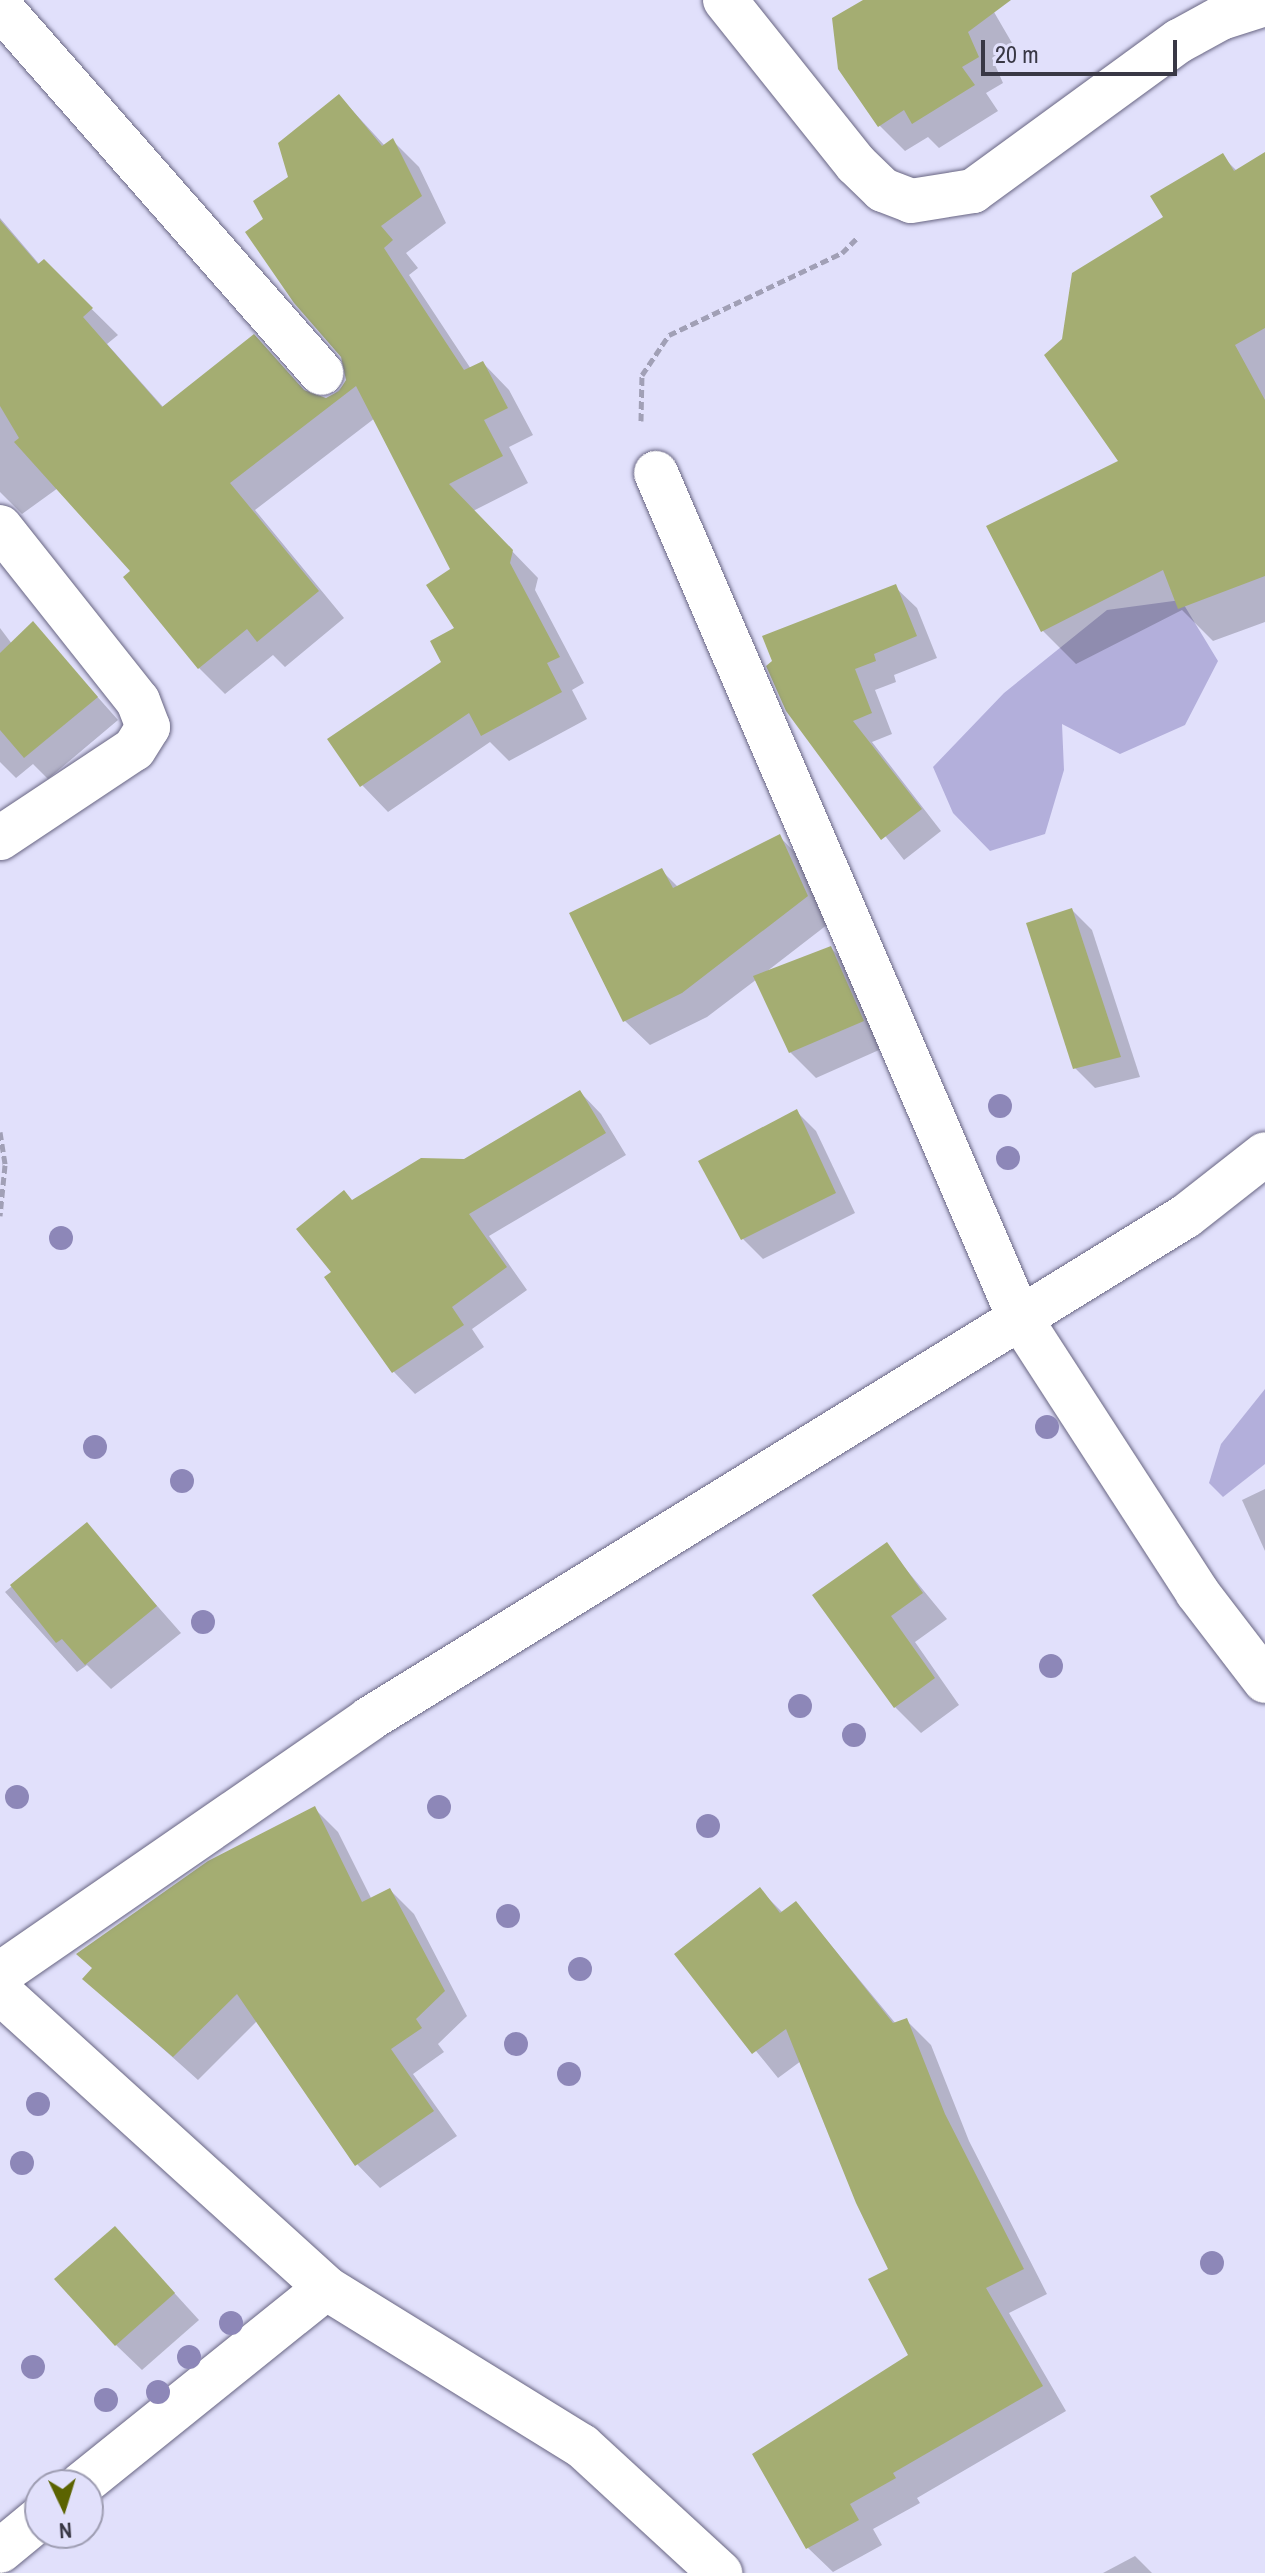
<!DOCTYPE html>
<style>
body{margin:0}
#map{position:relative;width:1265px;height:2573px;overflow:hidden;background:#e1e0fb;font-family:"Archivo Narrow",sans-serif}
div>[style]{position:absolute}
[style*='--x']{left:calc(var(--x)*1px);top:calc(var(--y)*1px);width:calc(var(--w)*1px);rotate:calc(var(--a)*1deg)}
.green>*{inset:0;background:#b3afdb}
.shadow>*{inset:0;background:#0003}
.building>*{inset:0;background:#a4ad72}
.path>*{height:5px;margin-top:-2.5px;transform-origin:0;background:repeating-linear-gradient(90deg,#a1a0b6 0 8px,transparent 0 12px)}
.roads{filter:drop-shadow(0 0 2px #686582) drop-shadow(0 0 2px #686582)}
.minor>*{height:44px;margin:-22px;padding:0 22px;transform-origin:22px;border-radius:22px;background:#fff}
.trees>*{width:24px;height:24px;margin:-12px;border-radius:50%;background:#8d87b8}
span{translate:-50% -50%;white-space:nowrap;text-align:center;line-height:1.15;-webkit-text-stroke:6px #e1e0fb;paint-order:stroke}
.north{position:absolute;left:24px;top:2469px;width:80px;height:80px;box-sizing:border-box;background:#e1e0fb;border:2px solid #9e9db2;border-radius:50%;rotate:176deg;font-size:22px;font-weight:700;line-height:32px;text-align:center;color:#393845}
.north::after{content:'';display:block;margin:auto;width:28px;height:36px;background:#5b6301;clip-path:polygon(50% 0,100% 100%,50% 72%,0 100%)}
.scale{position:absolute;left:981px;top:40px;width:196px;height:36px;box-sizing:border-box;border:4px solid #393845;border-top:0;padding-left:10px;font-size:24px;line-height:28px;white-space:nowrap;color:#393845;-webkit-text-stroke:6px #e1e0fb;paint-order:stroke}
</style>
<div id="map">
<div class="green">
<div style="clip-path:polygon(1181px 600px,1218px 661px,1185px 725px,1120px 754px,1062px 724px,1064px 770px,1045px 834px,990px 851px,953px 813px,933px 767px,1004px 693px,1107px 610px)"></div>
<div style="clip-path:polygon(1265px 1389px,1265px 1464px,1223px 1497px,1209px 1483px,1221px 1444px)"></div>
</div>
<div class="shadow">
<div style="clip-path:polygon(867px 0,987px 0,1012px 43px,992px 58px,1003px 83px,986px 93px,998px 111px,939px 148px,928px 137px,905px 151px,880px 126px,840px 69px)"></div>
<div style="clip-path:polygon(339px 96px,385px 146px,393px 141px,419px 167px,446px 223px,406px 253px,418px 268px,409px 275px,471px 369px,483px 363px,509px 390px,533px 435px,509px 447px,528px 483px,473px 511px,538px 578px,535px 590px,584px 683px,572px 690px,587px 719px,509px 761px,490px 742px,388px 812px,362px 785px,444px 663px,457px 629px,453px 569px,375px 418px,255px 510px,344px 618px,285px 667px,273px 655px,225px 694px,199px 668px,133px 571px,58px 488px,22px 514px,0 492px,0 218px,40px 265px,44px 262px,118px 335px,107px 344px,164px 408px,254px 337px,307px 393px,328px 400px,348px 381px,343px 356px,265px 220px)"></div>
<div style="clip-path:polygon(1265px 154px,1265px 622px,1213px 641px,1182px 610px,1076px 664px,1043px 631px,1120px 462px,1064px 340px,1222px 156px,1237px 171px)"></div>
<div style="clip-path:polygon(895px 587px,917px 608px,937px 658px,894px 675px,896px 682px,875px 690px,892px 734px,872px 742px,941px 831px,904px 860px,787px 710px)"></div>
<div style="clip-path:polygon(33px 624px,118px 720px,48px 779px,33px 764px,16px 778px,0 762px,0 628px,12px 644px)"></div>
<div style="clip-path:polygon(780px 837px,804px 862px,832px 921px,766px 972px,831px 948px,856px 973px,888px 1046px,816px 1078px,790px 1052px,757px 979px,707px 1017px,650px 1045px,625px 1021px,661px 870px,679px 888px)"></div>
<div style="clip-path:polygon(1072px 910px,1092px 930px,1140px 1077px,1095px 1088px,1075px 1068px)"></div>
<div style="clip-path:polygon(580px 1092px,601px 1114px,626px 1155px,489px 1236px,527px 1290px,472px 1329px,484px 1347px,415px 1394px,394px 1372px,326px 1277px,334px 1272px,353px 1202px,465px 1161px)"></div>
<div style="clip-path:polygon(796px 1111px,816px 1131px,855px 1213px,763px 1259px,743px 1239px)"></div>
<div style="clip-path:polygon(1265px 1489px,1265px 1551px,1242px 1500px)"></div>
<div style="clip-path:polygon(86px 1525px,181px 1633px,111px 1689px,87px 1665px,77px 1672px,5px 1592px)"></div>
<div style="clip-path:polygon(886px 1545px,947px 1619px,915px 1642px,959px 1705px,921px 1733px,895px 1707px,815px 1595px)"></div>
<div style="clip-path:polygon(314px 1808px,338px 1832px,372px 1900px,390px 1890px,414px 1914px,467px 2016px,438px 2044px,444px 2052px,413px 2074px,457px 2136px,380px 2188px,357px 2164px,258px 2020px,198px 2080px,85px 1979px)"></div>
<div style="clip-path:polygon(760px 1890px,783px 1913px,796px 1903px,896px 2024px,906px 2020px,931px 2045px,969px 2141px,1047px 2294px,1009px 2313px,1066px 2411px,917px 2498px,920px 2503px,873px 2529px,882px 2545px,833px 2572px,808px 2548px,910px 2356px,891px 2270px,801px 2061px,778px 2078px,677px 1954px)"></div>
<div style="clip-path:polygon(115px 2228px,199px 2320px,142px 2370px,116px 2345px)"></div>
<div style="clip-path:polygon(1135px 2556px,1152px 2573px,1103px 2573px)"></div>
</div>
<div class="building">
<div style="clip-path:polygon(863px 0,1011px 0,968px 32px,979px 57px,962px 67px,975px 85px,912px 124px,904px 110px,878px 127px,838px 69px,832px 18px)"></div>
<div style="clip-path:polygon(339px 94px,382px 146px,393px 138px,422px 196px,381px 226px,393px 240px,384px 248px,464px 370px,483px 361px,508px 408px,484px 420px,503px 456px,449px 484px,513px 550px,510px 563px,560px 657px,547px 663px,562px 692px,481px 736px,469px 713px,360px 787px,327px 739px,441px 662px,430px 641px,454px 628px,426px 585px,450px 569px,356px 386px,230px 483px,319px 591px,257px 642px,247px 629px,198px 669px,123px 577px,130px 571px,14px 442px,19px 438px,0 406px,0 220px,38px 264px,44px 259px,93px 308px,83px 317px,162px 407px,254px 334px,304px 390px,326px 398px,339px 391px,346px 380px,341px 357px,294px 303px,245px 232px,263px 219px,253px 201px,288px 177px,278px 143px)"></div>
<div style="clip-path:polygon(1265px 152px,1265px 328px,1235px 345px,1265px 400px,1265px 576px,1178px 609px,1163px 570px,1041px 632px,986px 526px,1118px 461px,1044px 355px,1062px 339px,1072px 273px,1163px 217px,1150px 196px,1223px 153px,1234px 171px)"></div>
<div style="clip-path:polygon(896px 584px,917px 636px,874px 654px,876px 661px,855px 669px,872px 713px,853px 721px,922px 809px,881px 840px,786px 711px,766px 666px,772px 661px,762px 636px)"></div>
<div style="clip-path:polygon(33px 621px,98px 697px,24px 758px,0 730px,0 653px)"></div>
<div style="clip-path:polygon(780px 834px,808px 896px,682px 993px,623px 1022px,569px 913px,662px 868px,673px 888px)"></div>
<div style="clip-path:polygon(1072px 908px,1121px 1057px,1073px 1069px,1026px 923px)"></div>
<div style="clip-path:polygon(831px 946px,864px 1021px,789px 1053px,753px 976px)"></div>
<div style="clip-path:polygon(580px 1090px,606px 1133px,469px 1214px,507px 1267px,452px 1307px,464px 1325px,392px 1373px,324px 1277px,331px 1272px,296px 1229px,344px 1190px,352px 1200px,421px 1158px,464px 1159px)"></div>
<div style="clip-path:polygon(797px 1109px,836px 1193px,741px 1240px,698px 1161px)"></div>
<div style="clip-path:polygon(87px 1522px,157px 1606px,85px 1665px,62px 1639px,56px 1643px,10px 1585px)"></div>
<div style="clip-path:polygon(887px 1542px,923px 1593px,891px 1616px,935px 1678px,894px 1708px,812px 1595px)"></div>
<div style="clip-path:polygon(315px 1806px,362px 1902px,390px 1888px,445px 1991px,416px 2019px,422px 2028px,391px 2049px,434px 2111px,355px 2166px,237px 1994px,173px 2057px,82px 1979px,92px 1968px,76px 1954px,208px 1861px)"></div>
<div style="clip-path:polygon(760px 1887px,780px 1913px,796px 1901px,893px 2023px,907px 2018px,945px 2114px,1024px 2269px,986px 2288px,1043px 2386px,893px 2473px,896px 2478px,850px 2504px,859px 2520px,806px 2549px,752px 2454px,908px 2355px,868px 2279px,888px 2269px,856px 2203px,786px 2029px,752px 2054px,674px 1954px)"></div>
<div style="clip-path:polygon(115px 2226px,175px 2293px,115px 2346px,54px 2279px)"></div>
</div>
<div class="path">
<div style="--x:641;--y:421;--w:46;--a:-88.8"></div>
<div style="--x:642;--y:375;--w:48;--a:-56"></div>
<div style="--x:669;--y:335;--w:191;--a:-25.4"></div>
<div style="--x:842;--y:253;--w:20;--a:-45"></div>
<div style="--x:0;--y:1132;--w:33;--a:81"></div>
<div style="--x:5;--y:1165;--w:51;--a:95.6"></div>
</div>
<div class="roads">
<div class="minor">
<div style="--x:725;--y:0;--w:210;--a:51.4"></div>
<div style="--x:856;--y:164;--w:37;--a:44"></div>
<div style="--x:883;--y:190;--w:30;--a:21"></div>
<div style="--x:911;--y:201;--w:63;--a:-9.2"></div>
<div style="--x:973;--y:191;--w:255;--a:-36.1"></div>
<div style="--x:1179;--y:41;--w:48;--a:-28.7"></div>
<div style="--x:1221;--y:18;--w:46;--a:-17.7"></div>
<div style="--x:0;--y:7;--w:487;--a:48.7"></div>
<div style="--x:656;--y:473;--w:917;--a:66.74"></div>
<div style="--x:1018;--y:1315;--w:330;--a:57.1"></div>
<div style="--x:1197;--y:1592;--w:112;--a:52.6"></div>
<div style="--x:0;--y:527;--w:222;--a:51.6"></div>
<div style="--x:138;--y:701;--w:28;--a:69"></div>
<div style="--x:148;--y:727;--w:26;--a:122"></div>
<div style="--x:134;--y:749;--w:161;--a:146.4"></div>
<div style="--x:0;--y:1974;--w:449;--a:-34.6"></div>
<div style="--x:369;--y:1719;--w:959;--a:-31.62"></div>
<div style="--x:1186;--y:1216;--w:100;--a:-38.1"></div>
<div style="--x:0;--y:1992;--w:440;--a:42.2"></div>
<div style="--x:326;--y:2288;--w:301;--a:31.7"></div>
<div style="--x:582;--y:2446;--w:188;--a:42.6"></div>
<div style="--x:81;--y:2485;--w:314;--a:-38.8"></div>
<div style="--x:0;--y:2551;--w:52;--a:-39.5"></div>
</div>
</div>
<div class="trees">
<div style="left:1000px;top:1106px"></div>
<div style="left:1008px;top:1158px"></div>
<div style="left:61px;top:1238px"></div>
<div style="left:1047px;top:1427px"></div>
<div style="left:95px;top:1447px"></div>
<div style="left:182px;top:1481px"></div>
<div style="left:203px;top:1622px"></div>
<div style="left:1051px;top:1666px"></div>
<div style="left:800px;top:1706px"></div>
<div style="left:854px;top:1735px"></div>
<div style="left:17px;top:1797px"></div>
<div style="left:439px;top:1807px"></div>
<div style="left:708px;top:1826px"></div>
<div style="left:508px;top:1916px"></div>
<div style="left:580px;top:1969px"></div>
<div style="left:516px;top:2044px"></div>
<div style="left:569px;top:2074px"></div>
<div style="left:38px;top:2104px"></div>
<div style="left:22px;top:2163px"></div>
<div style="left:1212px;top:2263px"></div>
<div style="left:231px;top:2323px"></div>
<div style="left:189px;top:2357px"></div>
<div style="left:33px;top:2367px"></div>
<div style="left:158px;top:2392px"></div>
<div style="left:106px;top:2400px"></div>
</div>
<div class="north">N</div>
<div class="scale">20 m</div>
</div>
